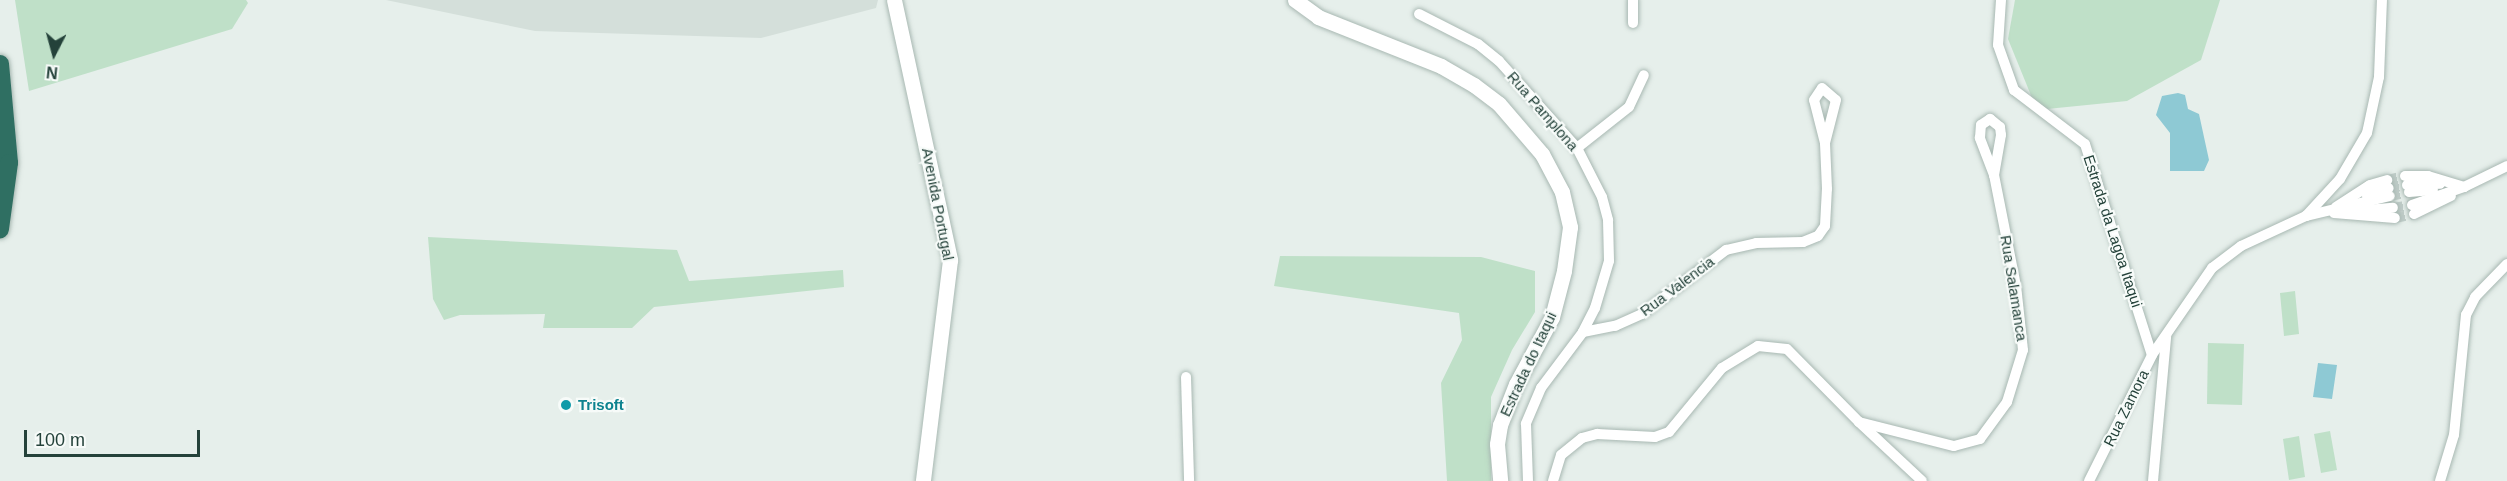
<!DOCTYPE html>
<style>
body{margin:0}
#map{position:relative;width:2507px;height:481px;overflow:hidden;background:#e6efeb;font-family:Helvetica,sans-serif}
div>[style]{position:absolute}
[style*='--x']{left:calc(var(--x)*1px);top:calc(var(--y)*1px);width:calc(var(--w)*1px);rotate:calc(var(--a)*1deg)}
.built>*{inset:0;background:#d4dfda}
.green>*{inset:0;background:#bfe0c8}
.water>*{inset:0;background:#8ec9d4}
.street-tunnel>*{height:10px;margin-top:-5px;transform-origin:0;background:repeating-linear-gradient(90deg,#bfccc8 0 10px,transparent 0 15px)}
.roads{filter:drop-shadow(0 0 2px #a8b8b2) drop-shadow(0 0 2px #a8b8b2)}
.street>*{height:10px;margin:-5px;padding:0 5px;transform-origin:5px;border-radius:5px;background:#fff}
.secondary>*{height:15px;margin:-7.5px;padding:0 7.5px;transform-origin:7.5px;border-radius:7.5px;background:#fff}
.highway>*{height:18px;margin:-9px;padding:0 9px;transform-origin:9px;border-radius:9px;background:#2f6f62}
.dots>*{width:16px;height:16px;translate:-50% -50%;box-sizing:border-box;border:3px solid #f7fbf9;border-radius:50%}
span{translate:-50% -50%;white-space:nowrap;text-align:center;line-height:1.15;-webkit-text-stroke:4.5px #f7fbf9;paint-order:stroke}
.street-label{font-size:15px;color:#24423a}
.culture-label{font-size:15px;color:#0d838f;font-weight:700}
.left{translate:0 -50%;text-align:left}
.north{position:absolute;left:24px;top:24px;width:60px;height:60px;-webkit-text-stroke:4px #f7fbf9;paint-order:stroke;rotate:186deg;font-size:16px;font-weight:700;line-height:24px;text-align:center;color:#24423a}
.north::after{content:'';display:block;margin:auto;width:21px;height:27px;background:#24423a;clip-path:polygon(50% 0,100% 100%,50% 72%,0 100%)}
.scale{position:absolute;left:24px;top:430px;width:176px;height:27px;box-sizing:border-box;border:3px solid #24423a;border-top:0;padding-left:8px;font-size:18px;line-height:21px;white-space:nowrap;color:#24423a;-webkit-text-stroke:4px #f7fbf9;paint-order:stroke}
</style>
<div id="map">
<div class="built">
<div style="clip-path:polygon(386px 0,878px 0,876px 8px,761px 38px,535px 31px)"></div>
</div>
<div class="green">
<div style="clip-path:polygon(15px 0,246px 0,248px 3px,232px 29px,29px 91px)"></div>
<div style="clip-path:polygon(2015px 0,2220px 0,2201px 60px,2127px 101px,2037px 110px,2008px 39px)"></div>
<div style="clip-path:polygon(428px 237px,677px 250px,689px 281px,843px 270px,844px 287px,654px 307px,632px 328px,543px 328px,545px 314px,460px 315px,444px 320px,433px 299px)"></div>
<div style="clip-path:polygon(1280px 256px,1481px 257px,1535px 271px,1535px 312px,1512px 350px,1491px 397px,1491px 481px,1447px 481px,1441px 383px,1462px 340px,1459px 313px,1274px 286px)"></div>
<div style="clip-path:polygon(2295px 291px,2299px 334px,2284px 336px,2280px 293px)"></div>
<div style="clip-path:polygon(2208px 343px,2244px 344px,2242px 405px,2207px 404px)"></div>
<div style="clip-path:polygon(2330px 431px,2337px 470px,2321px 473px,2314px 434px)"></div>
<div style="clip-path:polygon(2299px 436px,2305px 477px,2289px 480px,2283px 439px)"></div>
</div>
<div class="water">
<div style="clip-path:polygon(2178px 93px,2185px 95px,2188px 109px,2199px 114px,2209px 160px,2204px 171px,2170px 171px,2170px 133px,2156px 115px,2162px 96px)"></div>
<div style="clip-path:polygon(2318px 363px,2337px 365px,2332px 399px,2313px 397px)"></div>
</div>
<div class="street-tunnel">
<div style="--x:2387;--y:180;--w:18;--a:-13"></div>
<div style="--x:2389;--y:188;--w:18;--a:-9"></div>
<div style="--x:2390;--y:196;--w:19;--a:-12"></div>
<div style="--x:2393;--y:208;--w:19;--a:-9"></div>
<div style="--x:2395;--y:218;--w:19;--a:-12"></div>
</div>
<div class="roads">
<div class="street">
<div style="--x:1633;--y:0;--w:23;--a:90"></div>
<div style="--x:2001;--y:0;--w:45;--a:93.8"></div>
<div style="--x:1998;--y:45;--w:48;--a:70.4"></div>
<div style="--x:2014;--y:90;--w:89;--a:37.3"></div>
<div style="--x:2085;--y:144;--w:221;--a:72.4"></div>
<div style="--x:1419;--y:14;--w:66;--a:27"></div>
<div style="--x:1478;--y:44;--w:27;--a:39"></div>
<div style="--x:1499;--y:61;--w:117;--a:48.1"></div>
<div style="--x:1577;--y:148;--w:55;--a:63"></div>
<div style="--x:1602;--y:197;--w:24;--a:75"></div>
<div style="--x:1608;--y:220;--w:41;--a:88.6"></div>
<div style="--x:1609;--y:261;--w:49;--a:106.6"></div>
<div style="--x:1595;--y:308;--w:27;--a:117"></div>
<div style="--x:1583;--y:332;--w:70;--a:126.9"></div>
<div style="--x:1541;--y:388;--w:39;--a:113"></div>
<div style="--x:1526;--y:424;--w:57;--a:88"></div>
<div style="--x:1577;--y:148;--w:66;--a:-38.3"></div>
<div style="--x:1629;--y:107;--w:35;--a:-65"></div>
<div style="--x:2405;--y:176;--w:23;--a:0"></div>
<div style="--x:2428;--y:176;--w:38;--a:17"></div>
<div style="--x:2407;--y:185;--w:33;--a:-2"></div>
<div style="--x:2409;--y:192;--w:24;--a:-5"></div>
<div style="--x:2367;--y:196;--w:23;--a:-20"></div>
<div style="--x:2412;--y:205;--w:55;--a:-19.1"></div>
<div style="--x:2464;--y:187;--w:48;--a:-26"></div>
<div style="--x:2336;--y:207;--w:40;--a:-32.9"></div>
<div style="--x:2370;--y:185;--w:18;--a:-16"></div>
<div style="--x:2355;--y:211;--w:38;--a:-5"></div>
<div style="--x:2334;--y:213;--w:61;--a:4.7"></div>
<div style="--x:2414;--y:214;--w:41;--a:-25.9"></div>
<div style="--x:2306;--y:216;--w:50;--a:-47.4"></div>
<div style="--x:2340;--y:179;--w:53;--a:-59.6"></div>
<div style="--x:2367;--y:133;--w:57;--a:-77.9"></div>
<div style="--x:2379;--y:77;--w:77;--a:-87.8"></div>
<div style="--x:1583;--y:332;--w:33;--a:-11"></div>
<div style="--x:1615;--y:326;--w:30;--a:-24"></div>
<div style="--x:1642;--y:314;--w:106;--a:-37.3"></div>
<div style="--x:1726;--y:250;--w:31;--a:-13"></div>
<div style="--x:1756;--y:243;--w:47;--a:-1.2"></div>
<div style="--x:1803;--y:242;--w:16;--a:-22"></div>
<div style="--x:1818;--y:236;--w:12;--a:-55"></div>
<div style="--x:1825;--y:226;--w:37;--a:-87"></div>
<div style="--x:1827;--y:189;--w:46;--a:-92.5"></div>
<div style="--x:1825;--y:143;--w:44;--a:-104.3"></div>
<div style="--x:1814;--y:100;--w:14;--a:-56"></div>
<div style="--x:1822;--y:88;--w:18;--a:41"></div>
<div style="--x:1836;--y:100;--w:44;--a:104.3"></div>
<div style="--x:1186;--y:377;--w:104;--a:88.3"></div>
<div style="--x:1859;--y:422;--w:86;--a:43.1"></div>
<div style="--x:1553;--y:481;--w:27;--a:-73"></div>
<div style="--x:1561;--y:455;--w:27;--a:-39"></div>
<div style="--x:1582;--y:438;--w:16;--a:-15"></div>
<div style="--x:1597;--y:434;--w:58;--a:3"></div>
<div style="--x:1655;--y:437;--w:15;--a:-20"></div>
<div style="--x:1669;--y:432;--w:83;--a:-50.4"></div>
<div style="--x:1722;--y:368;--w:42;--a:-31.4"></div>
<div style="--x:1758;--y:346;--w:29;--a:6"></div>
<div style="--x:1787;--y:349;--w:103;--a:45.4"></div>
<div style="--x:1859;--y:422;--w:98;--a:14.2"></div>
<div style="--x:1954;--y:446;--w:27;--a:-15"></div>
<div style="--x:1980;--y:439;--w:46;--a:-53.9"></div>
<div style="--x:2007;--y:402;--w:54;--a:-72.9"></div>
<div style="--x:2023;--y:350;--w:64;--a:-96.2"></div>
<div style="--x:2016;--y:286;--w:113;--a:-101.2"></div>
<div style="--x:1994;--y:175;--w:40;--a:-111"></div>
<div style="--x:1980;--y:138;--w:13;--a:-86"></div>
<div style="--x:1981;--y:125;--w:11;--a:-34"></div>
<div style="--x:1990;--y:119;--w:13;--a:39"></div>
<div style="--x:2000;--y:127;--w:8;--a:83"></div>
<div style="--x:2001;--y:135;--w:41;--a:99.9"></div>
<div style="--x:2089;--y:481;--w:141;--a:-63.4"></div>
<div style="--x:2152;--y:355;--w:106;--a:-55.4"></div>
<div style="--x:2212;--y:268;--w:36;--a:-37"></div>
<div style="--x:2241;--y:246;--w:72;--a:-24.8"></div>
<div style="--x:2306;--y:216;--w:86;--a:-13.4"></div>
<div style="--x:2153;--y:481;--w:145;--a:-84.8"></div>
<div style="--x:2440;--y:481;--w:48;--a:-73.1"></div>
<div style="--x:2454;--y:435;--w:121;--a:-84.3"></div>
<div style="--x:2466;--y:315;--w:20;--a:-63"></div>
<div style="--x:2475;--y:297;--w:46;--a:-45.9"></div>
</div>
<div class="secondary">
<div style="--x:894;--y:0;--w:266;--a:77.8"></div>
<div style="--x:950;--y:260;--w:223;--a:97"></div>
<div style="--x:1295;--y:0;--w:29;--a:36"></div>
<div style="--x:1318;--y:17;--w:132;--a:21.7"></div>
<div style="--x:1441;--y:66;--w:38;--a:30"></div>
<div style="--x:1474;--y:85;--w:31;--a:37"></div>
<div style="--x:1499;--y:104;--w:66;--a:49.3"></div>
<div style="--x:1542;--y:154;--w:43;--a:62.2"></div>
<div style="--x:1562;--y:192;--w:36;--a:77"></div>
<div style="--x:1570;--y:227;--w:44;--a:97.8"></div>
<div style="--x:1564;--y:271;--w:48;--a:104.6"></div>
<div style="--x:1552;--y:317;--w:76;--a:118.2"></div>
<div style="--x:1516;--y:384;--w:44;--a:111.3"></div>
<div style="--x:1500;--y:425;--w:19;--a:99"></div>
<div style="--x:1497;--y:444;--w:37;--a:85"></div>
</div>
<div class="highway">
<div style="--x:0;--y:64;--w:99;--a:84.8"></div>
<div style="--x:9;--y:163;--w:67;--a:97.8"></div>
</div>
</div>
<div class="dots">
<div style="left:566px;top:405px;background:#0f9aa8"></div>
</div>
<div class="street-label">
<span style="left:1543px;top:111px;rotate:49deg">Rua Pamplona</span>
<span style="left:938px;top:204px;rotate:79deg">Avenida Portugal</span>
<span style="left:2113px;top:231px;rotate:72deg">Estrada da Lagoa Itaqui</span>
<span style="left:1677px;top:286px;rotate:-37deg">Rua Valencia</span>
<span style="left:2014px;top:288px;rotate:81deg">Rua Salamanca</span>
<span style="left:1528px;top:364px;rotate:-65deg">Estrada do Itaqui</span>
<span style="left:2126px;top:408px;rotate:-64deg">Rua Zamora</span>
</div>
<div class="culture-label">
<span class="left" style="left:578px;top:405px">Trisoft</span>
</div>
<div class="north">N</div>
<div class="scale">100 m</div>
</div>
